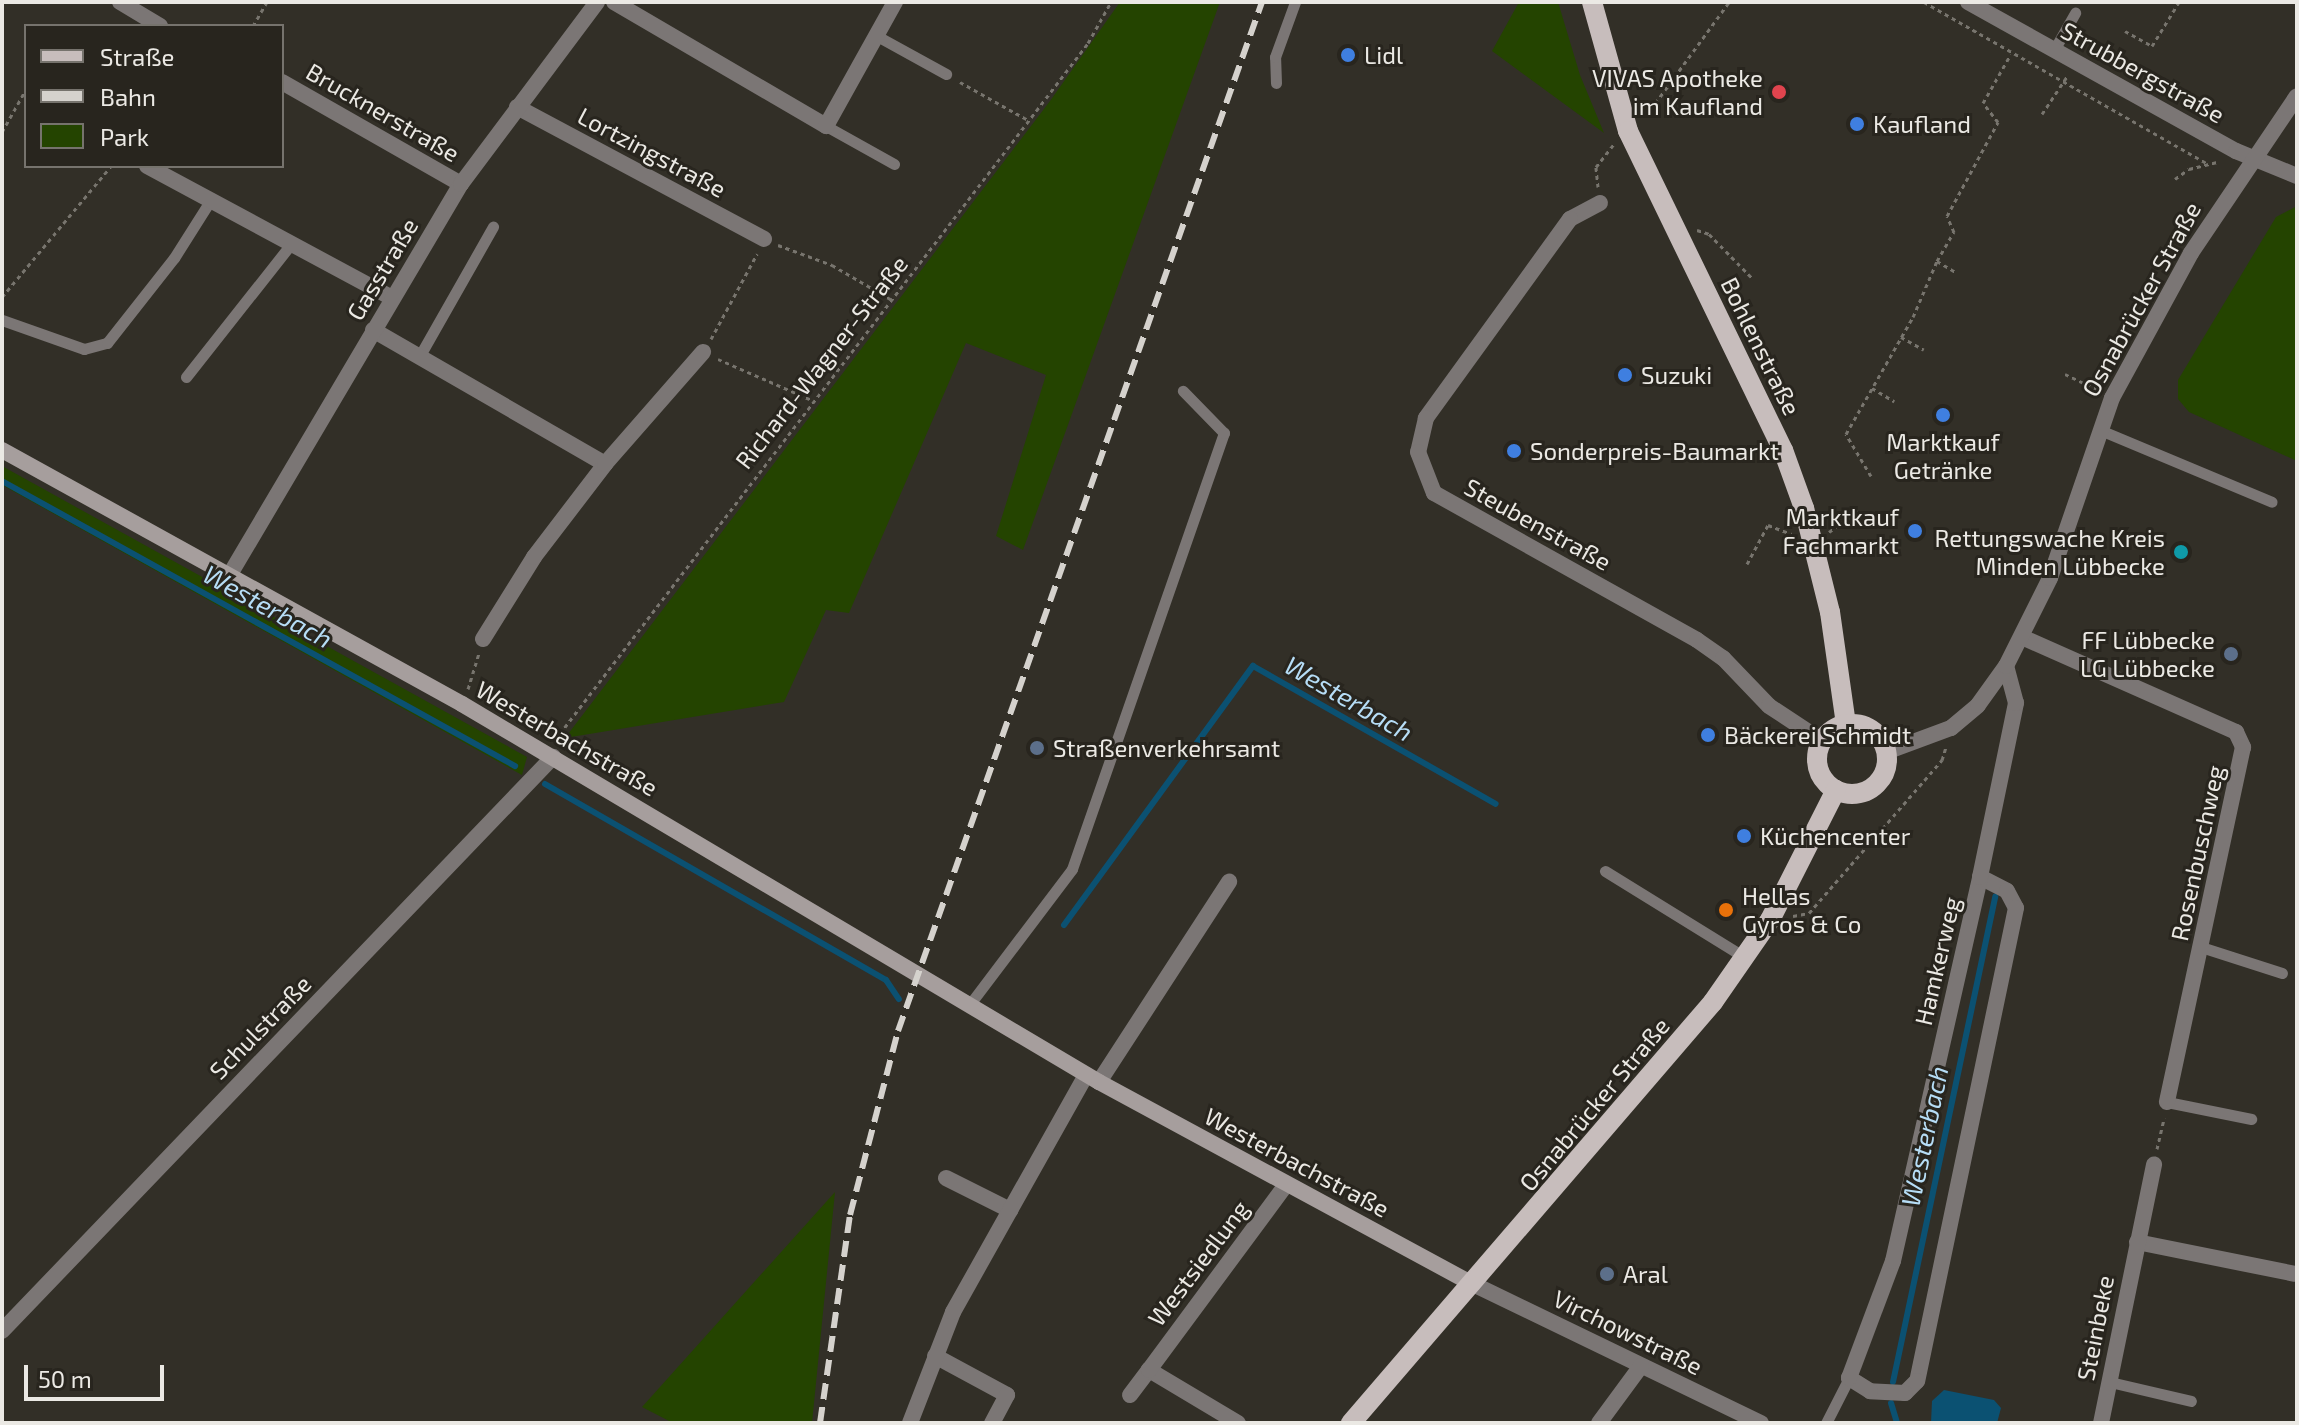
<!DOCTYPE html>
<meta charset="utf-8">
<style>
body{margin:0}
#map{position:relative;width:2299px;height:1425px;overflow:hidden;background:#322f27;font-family:"Exo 2",sans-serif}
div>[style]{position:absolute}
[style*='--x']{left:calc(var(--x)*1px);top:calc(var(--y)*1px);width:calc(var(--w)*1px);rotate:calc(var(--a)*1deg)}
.green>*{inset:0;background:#244400}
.water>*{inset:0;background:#0b5172}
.stream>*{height:6px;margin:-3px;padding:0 3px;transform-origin:3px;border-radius:3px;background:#0b5172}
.path>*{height:3px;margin-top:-1.5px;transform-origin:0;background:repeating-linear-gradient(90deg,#78756e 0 4px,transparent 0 8px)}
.service>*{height:11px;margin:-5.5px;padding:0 5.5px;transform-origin:5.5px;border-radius:5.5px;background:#7b7675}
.minor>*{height:16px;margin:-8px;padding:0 8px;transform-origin:8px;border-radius:8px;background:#7b7675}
.tertiary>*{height:16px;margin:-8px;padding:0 8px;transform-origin:8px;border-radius:8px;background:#7b7675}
.secondary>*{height:16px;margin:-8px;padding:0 8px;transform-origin:8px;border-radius:8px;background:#a69e9d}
.primary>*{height:20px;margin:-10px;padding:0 10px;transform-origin:10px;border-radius:10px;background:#c7bdbc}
.primary>.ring{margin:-10px;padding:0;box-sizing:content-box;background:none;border:20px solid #c7bdbc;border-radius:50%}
.rail>*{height:6px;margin-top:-3px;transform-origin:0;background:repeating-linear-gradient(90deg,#d5d2cd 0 16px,transparent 0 24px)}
.dots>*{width:22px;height:22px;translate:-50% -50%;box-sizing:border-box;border:4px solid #28251e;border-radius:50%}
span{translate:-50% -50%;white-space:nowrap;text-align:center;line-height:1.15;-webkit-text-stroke:6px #28251e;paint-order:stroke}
.poi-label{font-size:24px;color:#ebe9e4}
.left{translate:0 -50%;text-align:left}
.right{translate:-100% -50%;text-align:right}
.street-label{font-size:24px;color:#ebe9e4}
.water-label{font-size:26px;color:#b6ddf6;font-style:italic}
.frame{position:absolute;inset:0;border:4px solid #ebe9e4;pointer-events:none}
.legend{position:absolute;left:24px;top:24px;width:260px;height:144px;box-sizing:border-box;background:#28251e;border:2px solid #76736d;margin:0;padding:10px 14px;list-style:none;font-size:24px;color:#ebe9e4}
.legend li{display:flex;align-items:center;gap:16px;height:40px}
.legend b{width:40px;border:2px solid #76736d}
.scale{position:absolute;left:24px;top:1365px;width:140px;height:36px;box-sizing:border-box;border:4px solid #ebe9e4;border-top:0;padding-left:10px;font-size:24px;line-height:28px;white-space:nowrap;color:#ebe9e4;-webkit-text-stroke:6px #28251e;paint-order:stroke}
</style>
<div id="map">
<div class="green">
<div style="clip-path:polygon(1120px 2px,1220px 2px,1023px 550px,996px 536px,1046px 375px,966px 343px,849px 613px,826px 610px,784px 702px,565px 738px,1050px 101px)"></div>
<div style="clip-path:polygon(1519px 2px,1558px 2px,1580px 75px,1604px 133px,1492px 51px)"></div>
<div style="clip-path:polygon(2297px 206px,2297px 461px,2189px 412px,2178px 399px,2178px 380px,2276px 217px)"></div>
<div style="clip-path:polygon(2px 466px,527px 757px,522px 775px,2px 485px)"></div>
<div style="clip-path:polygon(835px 1192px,812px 1423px,673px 1423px,642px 1407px)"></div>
</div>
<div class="water">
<div style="clip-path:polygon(1944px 1390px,1994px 1400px,2001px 1408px,1997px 1423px,1931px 1423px,1932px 1401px)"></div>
</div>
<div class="stream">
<div style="--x:2;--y:481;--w:587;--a:29.05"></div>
<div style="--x:545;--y:784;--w:393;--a:29.9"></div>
<div style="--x:886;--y:980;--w:23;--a:56"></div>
<div style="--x:1064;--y:925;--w:321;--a:-53.9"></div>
<div style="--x:1253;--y:666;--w:279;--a:29.6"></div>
<div style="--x:1893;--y:1382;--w:496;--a:-78.1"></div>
<div style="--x:1891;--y:1403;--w:21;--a:73"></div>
</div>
<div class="path">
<div style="--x:1924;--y:2;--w:325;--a:29.7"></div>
<div style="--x:253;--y:26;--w:28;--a:-60"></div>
<div style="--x:2125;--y:31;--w:31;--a:29"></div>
<div style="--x:2152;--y:46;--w:52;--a:-58.5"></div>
<div style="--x:960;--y:82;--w:78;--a:29.2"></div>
<div style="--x:2042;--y:114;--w:47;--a:-56.3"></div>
<div style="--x:1646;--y:116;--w:141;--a:-53.9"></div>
<div style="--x:2;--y:132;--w:45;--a:-60.6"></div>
<div style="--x:2175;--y:179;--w:17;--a:-36"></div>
<div style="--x:2189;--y:169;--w:30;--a:-14"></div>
<div style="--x:1598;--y:187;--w:20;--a:-96"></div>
<div style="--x:1596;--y:167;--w:28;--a:-52"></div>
<div style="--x:1697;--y:230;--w:13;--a:18"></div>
<div style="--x:1709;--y:234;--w:63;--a:45.6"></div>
<div style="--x:778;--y:245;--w:58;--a:20.3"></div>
<div style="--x:832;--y:265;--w:69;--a:30.3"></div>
<div style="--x:1937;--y:261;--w:34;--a:-60"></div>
<div style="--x:1954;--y:232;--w:17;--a:-114"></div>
<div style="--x:1947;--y:216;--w:107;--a:-61.5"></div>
<div style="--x:1998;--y:122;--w:24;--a:-128"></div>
<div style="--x:1983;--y:103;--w:56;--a:-60.3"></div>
<div style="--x:2;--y:297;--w:170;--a:-50.2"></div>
<div style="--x:1901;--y:337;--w:26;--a:29"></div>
<div style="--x:711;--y:339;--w:97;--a:-61.6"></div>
<div style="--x:718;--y:359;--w:105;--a:23.6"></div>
<div style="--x:2065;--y:374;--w:37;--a:26"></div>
<div style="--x:1872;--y:388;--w:26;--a:31"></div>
<div style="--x:1871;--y:476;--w:49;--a:-120.8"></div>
<div style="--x:1846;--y:434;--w:135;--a:-60.2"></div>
<div style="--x:1913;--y:317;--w:61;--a:-66.8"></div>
<div style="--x:1937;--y:261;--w:21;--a:31"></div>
<div style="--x:1829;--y:532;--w:36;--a:-36"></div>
<div style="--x:1747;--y:564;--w:44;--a:-61.7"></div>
<div style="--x:1768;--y:525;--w:25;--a:21"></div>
<div style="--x:468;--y:689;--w:37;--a:-73"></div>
<div style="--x:555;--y:740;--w:877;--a:-52.59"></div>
<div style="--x:1088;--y:43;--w:47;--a:-60.7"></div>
<div style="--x:1793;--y:916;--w:16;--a:-11"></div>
<div style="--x:1809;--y:913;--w:203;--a:-49"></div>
<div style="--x:1942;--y:760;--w:14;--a:-73"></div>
<div style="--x:2157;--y:1149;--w:32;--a:-77"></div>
</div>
<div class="service">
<div style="--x:877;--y:36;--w:79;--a:28.8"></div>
<div style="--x:2054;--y:50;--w:43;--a:-60.4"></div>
<div style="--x:1276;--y:83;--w:26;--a:-92"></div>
<div style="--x:1275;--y:57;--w:59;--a:-70"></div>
<div style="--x:826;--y:126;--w:78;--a:29.2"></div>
<div style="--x:2;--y:320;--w:87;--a:19.5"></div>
<div style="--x:84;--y:349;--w:24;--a:-15"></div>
<div style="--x:107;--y:343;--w:108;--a:-51.8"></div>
<div style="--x:174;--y:258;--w:67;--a:-57.7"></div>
<div style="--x:419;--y:357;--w:150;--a:-60.4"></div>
<div style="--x:186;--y:377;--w:169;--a:-51.7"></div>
<div style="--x:2100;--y:430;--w:186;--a:22.7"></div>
<div style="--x:1605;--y:871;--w:166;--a:31.7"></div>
<div style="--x:2201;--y:947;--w:85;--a:17.8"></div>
<div style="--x:970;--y:1004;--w:169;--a:-52.9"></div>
<div style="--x:1072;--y:869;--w:462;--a:-70.8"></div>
<div style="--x:1224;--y:433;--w:59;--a:-134.3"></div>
<div style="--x:2167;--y:1102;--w:86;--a:11.4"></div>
<div style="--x:2110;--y:1382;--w:83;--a:13.2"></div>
<div style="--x:1826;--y:1423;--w:51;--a:-62.9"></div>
</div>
<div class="minor">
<div style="--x:120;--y:2;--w:47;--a:31"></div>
<div style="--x:614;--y:2;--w:246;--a:30.3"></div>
<div style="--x:826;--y:126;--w:142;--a:-60.9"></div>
<div style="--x:1968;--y:2;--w:307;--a:29.1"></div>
<div style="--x:2236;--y:151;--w:66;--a:22.3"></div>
<div style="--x:282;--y:82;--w:206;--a:29.7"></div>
<div style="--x:517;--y:107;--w:280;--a:28.1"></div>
<div style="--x:147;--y:166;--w:278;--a:28.3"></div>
<div style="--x:1600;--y:203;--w:34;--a:152"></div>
<div style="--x:1570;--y:219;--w:246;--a:125.9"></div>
<div style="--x:1426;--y:418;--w:35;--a:103"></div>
<div style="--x:1418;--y:452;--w:44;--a:68.7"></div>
<div style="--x:1434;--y:493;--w:301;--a:29.2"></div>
<div style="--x:1697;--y:640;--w:32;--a:35"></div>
<div style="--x:1723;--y:658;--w:66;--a:46.2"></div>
<div style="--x:1769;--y:706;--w:64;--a:33.4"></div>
<div style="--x:373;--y:330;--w:268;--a:30"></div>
<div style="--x:229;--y:576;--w:456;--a:-59.4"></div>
<div style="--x:461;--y:184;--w:227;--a:-53.2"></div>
<div style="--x:2024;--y:638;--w:232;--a:23.9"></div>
<div style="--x:2236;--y:732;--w:17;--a:65"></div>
<div style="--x:2243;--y:747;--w:363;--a:102.1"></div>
<div style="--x:483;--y:639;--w:97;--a:-58.1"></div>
<div style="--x:534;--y:557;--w:117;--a:-52.6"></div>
<div style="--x:605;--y:464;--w:149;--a:-48.8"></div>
<div style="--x:1980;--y:877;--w:30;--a:27"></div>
<div style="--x:2007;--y:891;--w:19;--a:62"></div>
<div style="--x:2016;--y:908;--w:483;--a:101.8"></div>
<div style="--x:1917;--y:1381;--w:17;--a:135"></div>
<div style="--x:1905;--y:1393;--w:35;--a:-177"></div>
<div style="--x:1870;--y:1391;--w:25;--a:-148"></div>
<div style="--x:1849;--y:1378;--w:125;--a:-69.4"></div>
<div style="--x:1893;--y:1261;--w:394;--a:-77.2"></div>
<div style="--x:1980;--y:877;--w:178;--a:-78.3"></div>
<div style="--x:2016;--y:703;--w:38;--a:-105"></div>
<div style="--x:1099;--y:1082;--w:239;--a:-57"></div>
<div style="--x:946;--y:1178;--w:72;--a:26.6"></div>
<div style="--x:2137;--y:1242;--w:161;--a:11.4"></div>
<div style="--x:1473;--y:1284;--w:320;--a:25.8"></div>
<div style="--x:2;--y:1331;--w:796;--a:-46.17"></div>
<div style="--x:935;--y:1356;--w:82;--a:28.4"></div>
<div style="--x:1007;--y:1395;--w:32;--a:118"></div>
<div style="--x:1130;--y:1395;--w:31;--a:-53"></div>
<div style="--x:910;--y:1423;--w:119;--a:-68.8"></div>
<div style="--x:953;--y:1312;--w:272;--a:-60.7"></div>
<div style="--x:1238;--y:1423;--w:104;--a:-149.2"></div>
<div style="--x:1149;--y:1370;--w:230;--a:-53.5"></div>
<div style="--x:1599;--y:1423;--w:71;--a:-53.6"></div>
<div style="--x:2101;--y:1423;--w:264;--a:-78.4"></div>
</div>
<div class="tertiary">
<div style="--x:1886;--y:752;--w:69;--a:-20.3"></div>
<div style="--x:1951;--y:728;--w:35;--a:-40"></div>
<div style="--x:1978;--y:705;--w:48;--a:-54.3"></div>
<div style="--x:2006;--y:666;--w:98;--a:-63.4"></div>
<div style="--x:2050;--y:578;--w:190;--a:-71"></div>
<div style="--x:2112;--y:398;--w:165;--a:-61.4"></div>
<div style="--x:2191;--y:253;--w:189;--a:-56"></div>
</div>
<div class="secondary">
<div style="--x:2;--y:450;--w:525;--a:28.91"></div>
<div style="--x:462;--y:704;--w:741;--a:30.69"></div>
<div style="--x:1099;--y:1082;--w:425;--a:28.4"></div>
</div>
<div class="primary">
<div style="--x:1592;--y:2;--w:134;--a:74.4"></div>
<div style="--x:1628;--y:131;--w:355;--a:64.1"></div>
<div style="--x:1783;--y:450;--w:62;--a:70.1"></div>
<div style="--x:1804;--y:508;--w:107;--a:76"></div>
<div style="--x:1830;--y:612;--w:113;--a:81.9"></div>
<div class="ring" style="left:1817px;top:724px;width:50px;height:50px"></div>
<div style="--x:1351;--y:1423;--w:555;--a:-49.31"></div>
<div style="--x:1713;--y:1002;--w:100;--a:-55.2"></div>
<div style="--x:1770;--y:920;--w:146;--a:-63.1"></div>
</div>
<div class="rail">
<div style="--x:820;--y:1423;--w:210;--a:-81.8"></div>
<div style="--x:850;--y:1215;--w:190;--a:-75.4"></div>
<div style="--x:898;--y:1031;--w:1091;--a:-70.52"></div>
</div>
<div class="dots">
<div style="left:1348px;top:55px;background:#3f7fe0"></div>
<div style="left:1779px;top:92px;background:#e0444e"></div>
<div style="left:1857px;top:124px;background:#3f7fe0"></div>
<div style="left:1625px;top:375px;background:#3f7fe0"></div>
<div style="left:1943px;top:415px;background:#3f7fe0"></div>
<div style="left:1514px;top:451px;background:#3f7fe0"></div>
<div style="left:1915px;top:531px;background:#3f7fe0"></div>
<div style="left:2181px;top:552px;background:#0f9aa8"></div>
<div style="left:2231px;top:654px;background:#5c6f8a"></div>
<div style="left:1708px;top:735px;background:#3f7fe0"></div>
<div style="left:1037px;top:748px;background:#5c6f8a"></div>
<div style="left:1744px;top:836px;background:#3f7fe0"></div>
<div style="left:1726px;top:910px;background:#e8710a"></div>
<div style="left:1607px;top:1274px;background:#5c6f8a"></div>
</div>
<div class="poi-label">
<span class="left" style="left:1364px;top:55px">Lidl</span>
<span class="right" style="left:1763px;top:92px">VIVAS Apotheke<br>im Kaufland</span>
<span class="left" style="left:1873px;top:124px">Kaufland</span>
<span class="left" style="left:1641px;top:375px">Suzuki</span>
<span style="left:1943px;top:456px">Marktkauf<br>Getränke</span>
<span class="left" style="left:1530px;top:451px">Sonderpreis-Baumarkt</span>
<span class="right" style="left:1899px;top:531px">Marktkauf<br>Fachmarkt</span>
<span class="right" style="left:2165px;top:552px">Rettungswache Kreis<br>Minden Lübbecke</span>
<span class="right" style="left:2215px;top:654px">FF Lübbecke<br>LG Lübbecke</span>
<span class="left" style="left:1724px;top:735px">Bäckerei Schmidt</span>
<span class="left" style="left:1053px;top:748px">Straßenverkehrsamt</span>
<span class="left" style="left:1760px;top:836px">Küchencenter</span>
<span class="left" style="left:1742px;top:910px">Hellas<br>Gyros &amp; Co</span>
<span class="left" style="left:1623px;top:1274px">Aral</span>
</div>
<div class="street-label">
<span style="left:2143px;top:72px;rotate:29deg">Strubbergstraße</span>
<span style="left:383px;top:112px;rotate:30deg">Brucknerstraße</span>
<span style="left:652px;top:152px;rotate:28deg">Lortzingstraße</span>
<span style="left:382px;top:269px;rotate:-59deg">Gasstraße</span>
<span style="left:2141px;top:299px;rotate:-61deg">Osnabrücker Straße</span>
<span style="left:1761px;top:346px;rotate:64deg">Bohlenstraße</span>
<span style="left:821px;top:362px;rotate:-52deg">Richard-Wagner-Straße</span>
<span style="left:1538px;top:524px;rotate:29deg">Steubenstraße</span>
<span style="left:567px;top:738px;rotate:30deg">Westerbachstraße</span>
<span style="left:2197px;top:853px;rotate:-78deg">Rosenbuschweg</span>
<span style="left:1937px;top:961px;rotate:-77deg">Hamkerweg</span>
<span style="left:260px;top:1027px;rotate:-46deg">Schulstraße</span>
<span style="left:1594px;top:1104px;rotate:-50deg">Osnabrücker Straße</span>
<span style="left:1297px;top:1162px;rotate:28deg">Westerbachstraße</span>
<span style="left:1198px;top:1263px;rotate:-53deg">Westsiedlung</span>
<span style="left:2095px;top:1328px;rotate:-79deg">Steinbeke</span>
<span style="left:1628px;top:1332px;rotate:26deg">Virchowstraße</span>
</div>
<div class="water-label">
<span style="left:268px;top:606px;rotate:29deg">Westerbach</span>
<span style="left:1349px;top:698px;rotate:30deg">Westerbach</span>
<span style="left:1924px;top:1136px;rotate:-78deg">Westerbach</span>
</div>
<div class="frame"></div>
<ul class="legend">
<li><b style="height:10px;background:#c7bdbc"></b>Straße</li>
<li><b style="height:10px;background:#d5d2cd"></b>Bahn</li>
<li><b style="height:22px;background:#244400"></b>Park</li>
</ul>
<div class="scale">50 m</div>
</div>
